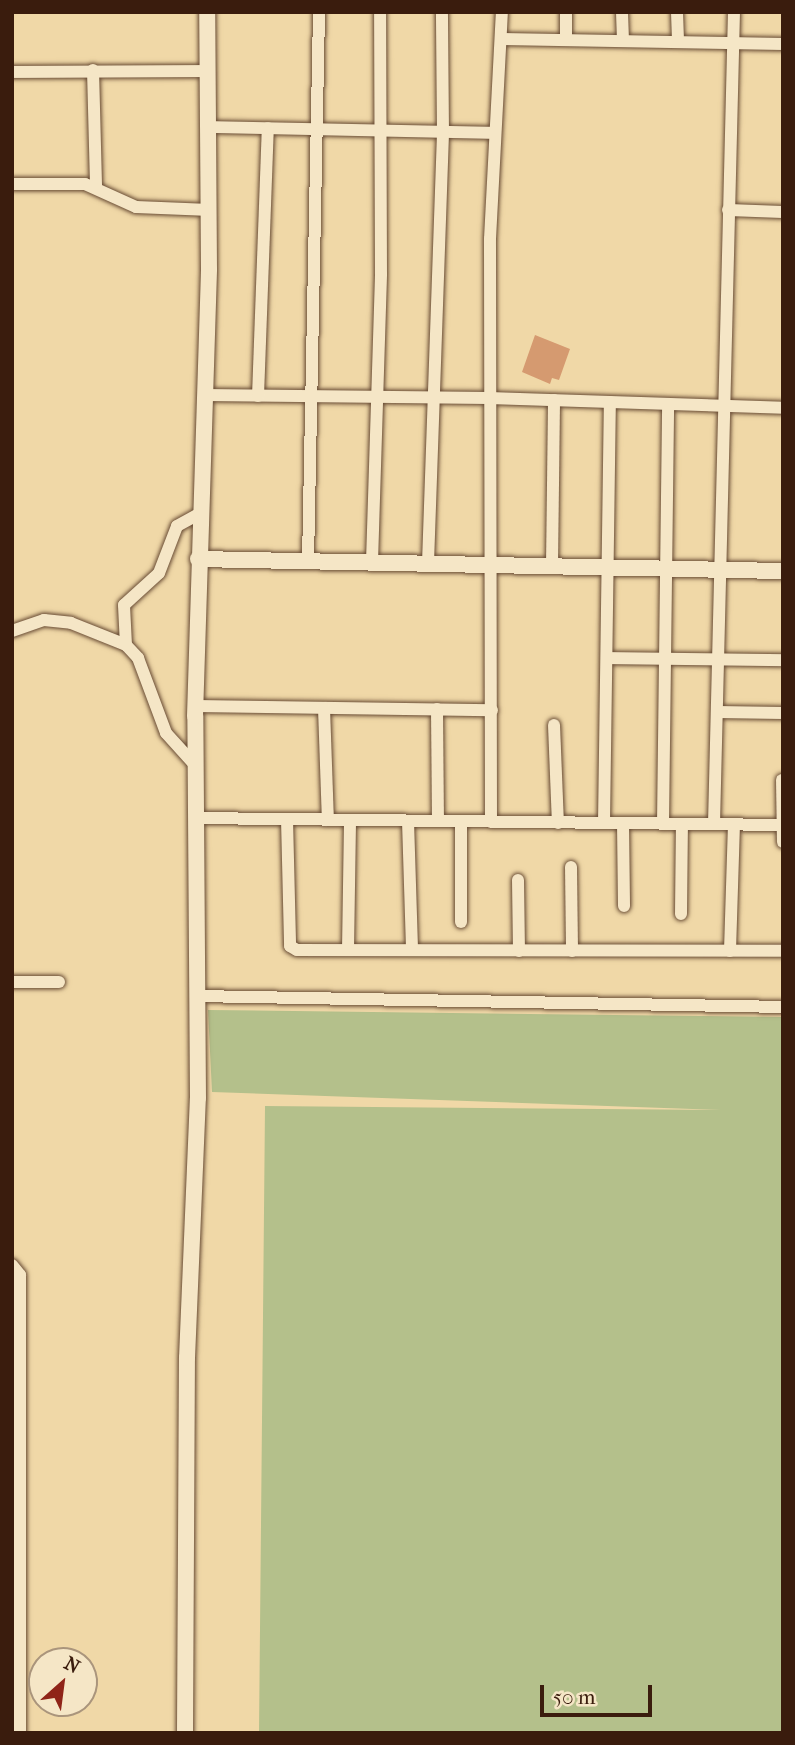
<!DOCTYPE html>
<style>
body{margin:0}
#map{position:relative;width:795px;height:1745px;overflow:hidden;background:#f0d8a7;font-family:"IM FELL French Canon",serif}
div>[style]{position:absolute}
[style*='--x']{left:calc(var(--x)*1px);top:calc(var(--y)*1px);width:calc(var(--w)*1px);rotate:calc(var(--a)*1deg)}
.green>*{inset:0;background:#b4c08b}
.building>*{inset:0;background:#d59a70}
.roads{filter:drop-shadow(0 0 2px #684b34) drop-shadow(0 0 2px #684b34)}
.minor>*{height:12px;margin:-6px;padding:0 6px;transform-origin:6px;border-radius:6px;background:#f5e6c6}
.tertiary>*{height:16px;margin:-8px;padding:0 8px;transform-origin:8px;border-radius:8px;background:#f5e6c6}
span{translate:-50% -50%;white-space:nowrap;text-align:center;line-height:1.15;-webkit-text-stroke:7px #f5e6c6;paint-order:stroke}
.frame{position:absolute;inset:0;border:14px solid #3a1c0d;pointer-events:none}
.north{position:absolute;left:28px;top:1647px;width:70px;height:70px;box-sizing:border-box;background:#f5e6c6;border:2px solid #aa957c;border-radius:50%;rotate:28deg;font-size:19px;font-weight:700;line-height:28px;text-align:center;color:#3a1c0d}
.north::after{content:'';display:block;margin:auto;width:24px;height:32px;background:#8f2418;clip-path:polygon(50% 0,100% 100%,50% 72%,0 100%)}
.scale{position:absolute;left:540px;top:1685px;width:112px;height:32px;box-sizing:border-box;border:4px solid #3a1c0d;border-top:0;padding-left:9px;font-size:21px;line-height:24px;white-space:nowrap;color:#3a1c0d;-webkit-text-stroke:5px #f5e6c6;paint-order:stroke}
</style>
<div id="map">
<div class="green">
<div style="clip-path:polygon(208px 1010px,783px 1017px,783px 1733px,259px 1733px,265px 1106px,721px 1110px,212px 1092px)"></div>
</div>
<div class="building">
<div style="clip-path:polygon(535px 335px,570px 349px,559px 380px,552px 378px,550px 384px,522px 372px)"></div>
</div>
<div class="roads">
<div class="minor">
<div style="--x:566;--y:12;--w:28;--a:90"></div>
<div style="--x:622;--y:12;--w:29;--a:88"></div>
<div style="--x:677;--y:12;--w:30;--a:88"></div>
<div style="--x:502;--y:39;--w:281;--a:1"></div>
<div style="--x:93;--y:70;--w:116;--a:88.5"></div>
<div style="--x:12;--y:72;--w:196;--a:-0.3"></div>
<div style="--x:210;--y:127;--w:284;--a:1.2"></div>
<div style="--x:12;--y:184;--w:73;--a:0"></div>
<div style="--x:85;--y:184;--w:56;--a:24.3"></div>
<div style="--x:136;--y:207;--w:74;--a:2.3"></div>
<div style="--x:728;--y:210;--w:55;--a:2.1"></div>
<div style="--x:204;--y:395;--w:285;--a:0.6"></div>
<div style="--x:489;--y:398;--w:294;--a:1.9"></div>
<div style="--x:258;--y:396;--w:268;--a:-87.9"></div>
<div style="--x:308;--y:561;--w:549;--a:-88.85"></div>
<div style="--x:372;--y:562;--w:288;--a:-88.2"></div>
<div style="--x:381;--y:274;--w:262;--a:-90.2"></div>
<div style="--x:428;--y:563;--w:430;--a:-88"></div>
<div style="--x:443;--y:133;--w:121;--a:-90.5"></div>
<div style="--x:552;--y:566;--w:166;--a:-89.3"></div>
<div style="--x:12;--y:631;--w:34;--a:-19"></div>
<div style="--x:44;--y:620;--w:27;--a:6"></div>
<div style="--x:71;--y:623;--w:59;--a:21.8"></div>
<div style="--x:126;--y:645;--w:18;--a:47"></div>
<div style="--x:138;--y:658;--w:80;--a:69.5"></div>
<div style="--x:166;--y:733;--w:43;--a:47.8"></div>
<div style="--x:126;--y:645;--w:40;--a:-92.9"></div>
<div style="--x:124;--y:605;--w:47;--a:-42.4"></div>
<div style="--x:159;--y:573;--w:50;--a:-69"></div>
<div style="--x:177;--y:526;--w:26;--a:-29"></div>
<div style="--x:608;--y:658;--w:175;--a:0.7"></div>
<div style="--x:196;--y:706;--w:296;--a:0.8"></div>
<div style="--x:324;--y:708;--w:112;--a:88"></div>
<div style="--x:437;--y:709;--w:112;--a:89.5"></div>
<div style="--x:717;--y:712;--w:66;--a:0.9"></div>
<div style="--x:554;--y:725;--w:98;--a:87.7"></div>
<div style="--x:782;--y:780;--w:62;--a:89.1"></div>
<div style="--x:195;--y:818;--w:588;--a:0.68"></div>
<div style="--x:287;--y:819;--w:127;--a:88.6"></div>
<div style="--x:290;--y:946;--w:8;--a:30"></div>
<div style="--x:297;--y:950;--w:486;--a:0.1"></div>
<div style="--x:408;--y:821;--w:129;--a:88.2"></div>
<div style="--x:461;--y:821;--w:101;--a:90"></div>
<div style="--x:491;--y:822;--w:583;--a:-90.1"></div>
<div style="--x:490;--y:239;--w:227;--a:-87"></div>
<div style="--x:604;--y:823;--w:421;--a:-89.2"></div>
<div style="--x:623;--y:823;--w:83;--a:89.3"></div>
<div style="--x:663;--y:824;--w:419;--a:-89.3"></div>
<div style="--x:714;--y:824;--w:812;--a:-88.59"></div>
<div style="--x:571;--y:867;--w:84;--a:89.3"></div>
<div style="--x:518;--y:880;--w:71;--a:89.2"></div>
<div style="--x:681;--y:914;--w:90;--a:-89.4"></div>
<div style="--x:348;--y:950;--w:130;--a:-89.1"></div>
<div style="--x:730;--y:951;--w:126;--a:-88.2"></div>
<div style="--x:12;--y:982;--w:47;--a:0"></div>
<div style="--x:196;--y:996;--w:587;--a:1.07"></div>
<div style="--x:12;--y:1265;--w:13;--a:51"></div>
<div style="--x:20;--y:1275;--w:458;--a:90"></div>
</div>
<div class="tertiary">
<div style="--x:198;--y:559;--w:585;--a:1.18"></div>
<div style="--x:185;--y:1733;--w:375;--a:-89.7"></div>
<div style="--x:187;--y:1358;--w:260;--a:-87.6"></div>
<div style="--x:198;--y:1098;--w:382;--a:-90.4"></div>
<div style="--x:195;--y:716;--w:447;--a:-88.2"></div>
<div style="--x:209;--y:269;--w:257;--a:-90.4"></div>
</div>
</div>
<div class="frame"></div>
<div class="north">N</div>
<div class="scale">50 m</div>
</div>
